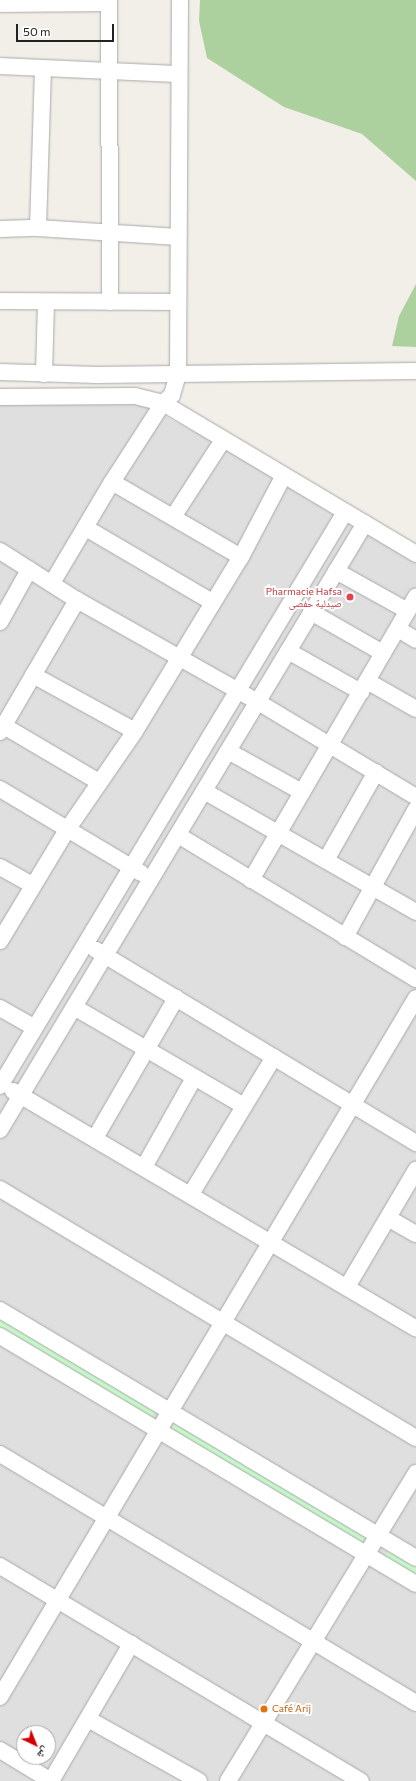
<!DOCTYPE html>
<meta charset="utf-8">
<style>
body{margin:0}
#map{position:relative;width:416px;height:1781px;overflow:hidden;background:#f2efe9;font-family:Commissioner,"Noto Naskh Arabic",sans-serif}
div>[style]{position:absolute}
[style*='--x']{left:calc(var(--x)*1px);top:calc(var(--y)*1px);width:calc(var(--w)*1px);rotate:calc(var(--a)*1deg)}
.residential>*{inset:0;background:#e0dfdf}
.forest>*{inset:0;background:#add19e}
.park>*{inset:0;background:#c8facc}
.roads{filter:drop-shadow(0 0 1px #a9a9a9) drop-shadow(0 0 1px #a9a9a9)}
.minor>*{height:16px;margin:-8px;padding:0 8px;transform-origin:8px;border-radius:8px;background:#fff}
.dots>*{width:11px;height:11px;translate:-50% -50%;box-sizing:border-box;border:2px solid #fff;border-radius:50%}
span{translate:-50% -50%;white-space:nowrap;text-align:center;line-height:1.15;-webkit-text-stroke:4px #fff;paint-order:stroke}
.health-label{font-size:10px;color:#be3a42}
.right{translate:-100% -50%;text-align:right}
.food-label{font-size:10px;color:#c56008}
.left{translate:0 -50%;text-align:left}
.north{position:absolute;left:16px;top:1725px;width:40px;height:40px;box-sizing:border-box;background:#fff;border:1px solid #a7a7a7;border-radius:50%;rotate:137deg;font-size:11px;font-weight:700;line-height:16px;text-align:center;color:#222}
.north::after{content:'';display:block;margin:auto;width:14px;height:18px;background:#d40000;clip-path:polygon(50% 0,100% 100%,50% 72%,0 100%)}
.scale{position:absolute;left:16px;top:24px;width:98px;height:18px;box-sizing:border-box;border:2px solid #222;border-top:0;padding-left:5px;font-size:12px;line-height:14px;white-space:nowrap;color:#222;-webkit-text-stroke:3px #fff;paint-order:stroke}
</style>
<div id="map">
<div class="residential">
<div style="clip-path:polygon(evenodd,129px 397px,416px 549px,416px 1781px,0 1781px,0 403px,129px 397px,24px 1733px,48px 1733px,48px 1757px,24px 1757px,24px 1733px)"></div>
</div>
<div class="forest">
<div style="clip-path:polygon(200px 0,416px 0,416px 181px,362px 134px,284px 107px,207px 58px,199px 21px)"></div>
<div style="clip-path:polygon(416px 284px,416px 347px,392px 346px,399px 316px)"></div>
</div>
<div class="park">
<div style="clip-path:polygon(0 1316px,157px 1408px,151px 1420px,0 1331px)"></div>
<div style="clip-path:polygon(177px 1419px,373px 1538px,366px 1549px,170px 1431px)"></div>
<div style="clip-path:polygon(390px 1548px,416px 1564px,416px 1577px,384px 1558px)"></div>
</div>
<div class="roads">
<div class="minor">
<div style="--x:109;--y:0;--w:302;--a:89.8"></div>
<div style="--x:0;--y:4;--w:109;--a:-0.5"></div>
<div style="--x:0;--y:66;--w:179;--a:2.6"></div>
<div style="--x:38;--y:228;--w:160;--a:-88.2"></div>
<div style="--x:0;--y:229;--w:38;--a:-2"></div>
<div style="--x:38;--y:228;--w:140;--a:3.7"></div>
<div style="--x:0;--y:301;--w:177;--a:0.3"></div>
<div style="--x:0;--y:372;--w:97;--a:1.8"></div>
<div style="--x:97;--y:375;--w:319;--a:-0.7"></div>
<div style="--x:44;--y:374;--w:72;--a:-88.4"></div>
<div style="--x:0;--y:397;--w:135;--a:-0.4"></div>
<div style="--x:135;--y:396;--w:29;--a:14"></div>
<div style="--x:163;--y:403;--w:295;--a:30.8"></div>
<div style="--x:112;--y:482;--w:149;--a:30.2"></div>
<div style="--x:173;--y:517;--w:92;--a:-57"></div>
<div style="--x:86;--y:528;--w:146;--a:30.4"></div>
<div style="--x:0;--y:551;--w:91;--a:32.5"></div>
<div style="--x:77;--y:600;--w:208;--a:29.4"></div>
<div style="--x:258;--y:702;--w:184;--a:31"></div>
<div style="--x:336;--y:571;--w:82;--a:29.1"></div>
<div style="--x:52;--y:583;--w:117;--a:-59.3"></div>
<div style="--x:112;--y:482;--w:94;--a:-57.2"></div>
<div style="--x:163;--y:403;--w:12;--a:-42"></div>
<div style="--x:172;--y:395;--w:22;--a:-74"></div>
<div style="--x:178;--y:374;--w:374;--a:-89.7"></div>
<div style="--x:311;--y:612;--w:83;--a:29.7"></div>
<div style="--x:0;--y:622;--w:60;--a:-60.9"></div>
<div style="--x:398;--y:629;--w:21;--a:31"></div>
<div style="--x:288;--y:651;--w:84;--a:29.3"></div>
<div style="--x:33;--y:675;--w:116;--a:28.8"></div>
<div style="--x:367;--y:681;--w:56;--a:29.7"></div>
<div style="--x:4;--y:726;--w:110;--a:30.5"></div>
<div style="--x:0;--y:732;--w:153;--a:-59.7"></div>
<div style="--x:228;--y:751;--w:85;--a:29"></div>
<div style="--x:0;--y:789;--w:164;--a:30.8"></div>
<div style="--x:204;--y:791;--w:244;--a:29.7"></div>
<div style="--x:178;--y:835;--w:278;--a:31.2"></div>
<div style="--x:326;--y:860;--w:101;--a:-60.4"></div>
<div style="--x:0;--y:867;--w:37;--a:29"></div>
<div style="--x:251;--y:880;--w:328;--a:-59.8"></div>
<div style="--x:345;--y:937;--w:146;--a:-61"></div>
<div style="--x:0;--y:941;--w:130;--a:-58.9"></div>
<div style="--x:67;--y:830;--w:120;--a:-55.5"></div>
<div style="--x:135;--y:731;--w:204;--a:-58.7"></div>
<div style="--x:241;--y:557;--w:90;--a:-62.3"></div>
<div style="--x:96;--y:950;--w:374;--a:31.1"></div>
<div style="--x:74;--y:1007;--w:197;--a:30.2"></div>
<div style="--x:0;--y:1008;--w:40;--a:29.7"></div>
<div style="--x:0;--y:1086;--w:670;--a:-58.99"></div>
<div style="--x:13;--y:1091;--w:468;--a:30.5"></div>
<div style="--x:0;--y:1130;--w:708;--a:-58.98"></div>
<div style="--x:95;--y:1138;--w:162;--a:-59.9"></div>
<div style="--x:144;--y:1167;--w:102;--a:-60.7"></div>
<div style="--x:0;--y:1189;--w:485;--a:30.9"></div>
<div style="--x:191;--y:1194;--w:160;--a:-58.8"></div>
<div style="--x:388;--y:1218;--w:32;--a:30"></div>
<div style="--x:347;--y:1287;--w:136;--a:-59.5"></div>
<div style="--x:0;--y:1310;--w:484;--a:30.8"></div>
<div style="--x:0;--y:1336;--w:484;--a:30.8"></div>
<div style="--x:0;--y:1454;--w:485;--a:30.9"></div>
<div style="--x:0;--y:1566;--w:420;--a:30.8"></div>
<div style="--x:0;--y:1697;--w:813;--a:-59.24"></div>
<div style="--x:88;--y:1719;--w:127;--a:29.2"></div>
<div style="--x:0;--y:1750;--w:60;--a:31.3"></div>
<div style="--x:51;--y:1781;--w:159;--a:-59.7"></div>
<div style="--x:228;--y:1781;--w:361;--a:-58.6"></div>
</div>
</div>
<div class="dots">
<div style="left:350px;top:597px;background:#e0444e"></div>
<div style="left:264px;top:1709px;background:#e8710a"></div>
</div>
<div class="health-label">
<span class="right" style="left:342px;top:597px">Pharmacie Hafsa<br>صيدلية حفصى</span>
</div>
<div class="food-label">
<span class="left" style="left:272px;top:1709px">Café Arij</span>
</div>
<div class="north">ش</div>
<div class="scale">50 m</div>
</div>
